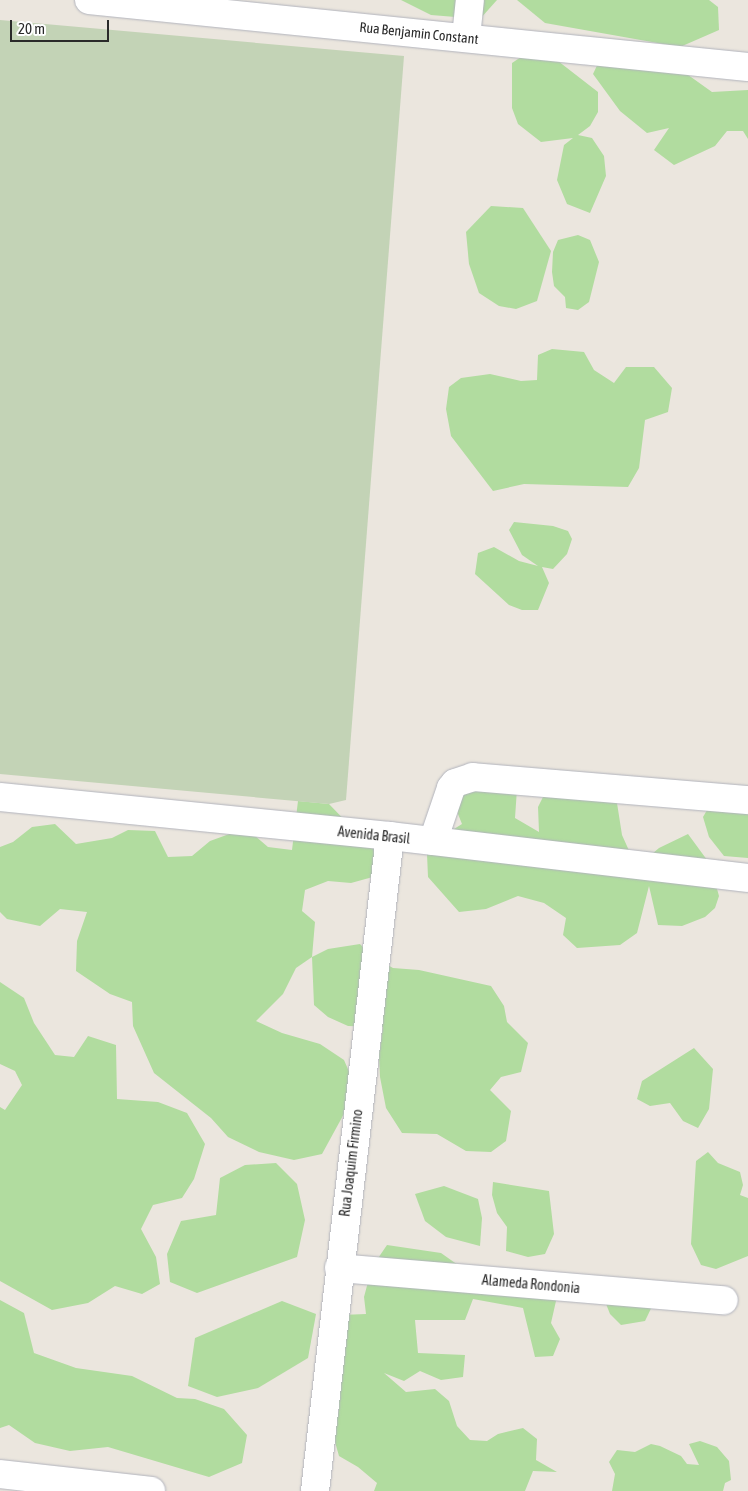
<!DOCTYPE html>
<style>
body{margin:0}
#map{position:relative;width:748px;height:1491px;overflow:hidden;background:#ebe6de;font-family:"Asap Condensed",sans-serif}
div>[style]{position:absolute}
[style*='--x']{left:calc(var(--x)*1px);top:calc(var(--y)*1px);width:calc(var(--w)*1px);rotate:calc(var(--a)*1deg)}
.green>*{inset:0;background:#b1dc9f}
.cemetery>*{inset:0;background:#c3d3b6}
.roads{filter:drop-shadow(0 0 1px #b1b3bc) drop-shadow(0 0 1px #b1b3bc)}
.street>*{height:28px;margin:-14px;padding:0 14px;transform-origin:14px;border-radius:14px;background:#fff}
span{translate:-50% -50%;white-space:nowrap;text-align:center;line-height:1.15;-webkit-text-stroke:4px #fff;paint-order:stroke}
.street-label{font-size:14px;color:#2a2a2a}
.scale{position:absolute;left:10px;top:20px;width:99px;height:22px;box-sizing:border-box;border:2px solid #2a2a2a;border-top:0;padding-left:6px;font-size:15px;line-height:18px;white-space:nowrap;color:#2a2a2a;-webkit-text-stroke:4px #fff;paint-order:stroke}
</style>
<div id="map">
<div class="green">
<div style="clip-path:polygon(401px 0,497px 0,480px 19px,431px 15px)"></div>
<div style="clip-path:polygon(517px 0,709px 0,718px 7px,719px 30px,680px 47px,545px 23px)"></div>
<div style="clip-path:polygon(530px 51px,558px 61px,598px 92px,598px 112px,590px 126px,578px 135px,592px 138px,604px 156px,606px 176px,590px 213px,567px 204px,557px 180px,564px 145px,573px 138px,541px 142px,518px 124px,512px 108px,512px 63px)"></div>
<div style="clip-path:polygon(601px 57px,670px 62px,712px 92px,748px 90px,748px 139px,743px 131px,727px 131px,715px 146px,674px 165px,654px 150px,669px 128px,647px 133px,620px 111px,593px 74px)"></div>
<div style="clip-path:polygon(491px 206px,523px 208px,551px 251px,537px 301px,516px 309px,499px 306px,479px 293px,469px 264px,466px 232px)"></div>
<div style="clip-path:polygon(578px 235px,590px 240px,599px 262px,589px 302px,578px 310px,566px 308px,565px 297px,554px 286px,552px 272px,553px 252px,558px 240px)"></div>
<div style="clip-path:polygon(552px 349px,584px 352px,594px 370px,614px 383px,626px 367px,654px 367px,672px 388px,668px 412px,645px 420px,639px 468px,628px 487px,524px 484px,493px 491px,451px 436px,446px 409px,449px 387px,461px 378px,490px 374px,521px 381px,537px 380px,538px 355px)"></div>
<div style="clip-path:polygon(514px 522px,553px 526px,568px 531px,572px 539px,567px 554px,553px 569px,542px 567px,549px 583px,538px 610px,522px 610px,509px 605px,475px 574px,478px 553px,494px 547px,519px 561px,538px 566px,522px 555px,509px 530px)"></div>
<div style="clip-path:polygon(470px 770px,517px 789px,515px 818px,539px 832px,538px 807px,554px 775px,591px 773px,611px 790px,617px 803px,622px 835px,631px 855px,646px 859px,659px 848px,688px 834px,710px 864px,719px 896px,715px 908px,705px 917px,682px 926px,658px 925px,649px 886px,637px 933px,620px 945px,577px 948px,563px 935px,566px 918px,544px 903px,518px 896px,486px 909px,459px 912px,428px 877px,427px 854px,446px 834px,462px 824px,452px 799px)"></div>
<div style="clip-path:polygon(298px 801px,329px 804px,357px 833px,384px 836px,380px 875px,351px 883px,328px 881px,305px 890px,302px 911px,315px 922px,312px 957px,328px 949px,360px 944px,371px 956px,393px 968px,419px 970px,491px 986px,504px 1006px,507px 1022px,528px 1043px,521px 1072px,501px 1077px,490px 1090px,511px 1111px,506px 1141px,491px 1152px,466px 1151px,437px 1134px,402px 1133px,386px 1108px,380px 1077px,379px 1055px,383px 1027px,348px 1026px,328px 1017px,314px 1005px,312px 957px,296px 968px,283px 994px,256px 1021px,282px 1033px,320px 1044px,344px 1060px,357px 1090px,322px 1154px,294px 1160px,259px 1152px,228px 1137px,211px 1118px,154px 1073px,133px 1026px,132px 1002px,110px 994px,76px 971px,77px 941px,87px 912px,60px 909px,40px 926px,7px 919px,0 912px,0 847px,13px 842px,32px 827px,55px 824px,76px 844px,112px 838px,128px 830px,155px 831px,168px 857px,192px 856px,210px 841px,246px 828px,268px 847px,292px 850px)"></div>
<div style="clip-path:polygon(748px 802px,748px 858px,724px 856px,709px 837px,703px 817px,710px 805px)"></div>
<div style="clip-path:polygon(0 982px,24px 998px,34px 1023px,55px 1055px,74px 1057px,88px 1036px,116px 1045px,117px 1099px,158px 1102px,187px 1113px,205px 1144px,194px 1179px,182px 1198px,153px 1205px,141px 1229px,156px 1257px,160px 1284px,142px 1294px,115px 1286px,88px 1303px,52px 1310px,0 1281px,0 1107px,5px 1110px,22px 1085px,15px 1071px,0 1064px)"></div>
<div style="clip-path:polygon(694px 1048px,713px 1069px,709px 1109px,698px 1128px,683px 1121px,670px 1103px,650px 1106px,637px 1099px,642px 1081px)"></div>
<div style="clip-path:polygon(708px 1152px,718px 1163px,740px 1172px,743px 1185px,740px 1195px,748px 1198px,748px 1256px,716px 1269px,701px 1265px,691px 1244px,696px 1161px)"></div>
<div style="clip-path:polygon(276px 1163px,297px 1184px,305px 1220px,297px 1257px,197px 1293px,170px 1282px,167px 1254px,181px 1221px,216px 1215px,220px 1178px,245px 1165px)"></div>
<div style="clip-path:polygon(493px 1182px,549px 1191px,554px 1234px,545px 1254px,528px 1257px,506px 1251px,507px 1227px,497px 1213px,492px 1195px)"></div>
<div style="clip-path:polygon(444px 1186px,478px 1199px,482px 1218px,480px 1246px,446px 1237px,425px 1221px,415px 1194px)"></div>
<div style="clip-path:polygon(387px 1245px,441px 1253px,458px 1265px,549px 1284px,556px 1301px,551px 1323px,560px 1339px,553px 1356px,535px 1357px,523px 1308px,473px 1299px,465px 1320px,415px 1320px,418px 1353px,465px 1355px,463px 1377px,441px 1380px,420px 1371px,404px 1381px,384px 1373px,406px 1392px,435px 1389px,449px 1401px,457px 1426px,470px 1440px,487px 1441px,498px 1434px,523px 1428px,537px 1439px,536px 1460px,557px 1472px,533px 1471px,525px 1491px,374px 1491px,377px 1483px,358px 1467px,339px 1456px,333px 1435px,339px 1409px,331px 1389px,341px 1315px,366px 1314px,364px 1297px,372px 1267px)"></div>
<div style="clip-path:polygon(601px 1291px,658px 1294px,645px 1321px,621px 1325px,610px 1314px)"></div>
<div style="clip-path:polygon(0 1300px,24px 1313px,34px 1353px,76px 1368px,132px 1376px,177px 1398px,195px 1399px,224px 1409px,247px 1435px,242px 1463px,209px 1477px,108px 1447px,70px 1451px,35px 1443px,9px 1425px,0 1428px)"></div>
<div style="clip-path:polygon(282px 1301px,316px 1314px,308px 1358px,258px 1388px,217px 1397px,188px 1386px,195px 1338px)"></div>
<div style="clip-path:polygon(700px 1441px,717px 1447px,729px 1461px,731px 1480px,725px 1483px,723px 1491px,612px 1491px,615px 1474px,609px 1462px,617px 1450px,635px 1452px,651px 1444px,660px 1446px,681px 1456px,687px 1464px,699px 1465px,689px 1444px)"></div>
</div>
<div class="cemetery">
<div style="clip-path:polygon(0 20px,404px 56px,346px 800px,329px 804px,0 774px)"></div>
</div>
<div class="roads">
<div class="street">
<div style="--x:89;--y:0;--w:662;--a:5.81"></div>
<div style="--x:466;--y:37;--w:37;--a:-84"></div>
<div style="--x:0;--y:797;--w:392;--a:5.7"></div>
<div style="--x:390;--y:836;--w:360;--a:6.7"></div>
<div style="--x:433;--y:841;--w:56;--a:-71.2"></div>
<div style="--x:451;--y:788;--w:6;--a:-51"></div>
<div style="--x:455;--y:783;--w:19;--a:-18"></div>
<div style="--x:473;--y:777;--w:276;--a:4.8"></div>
<div style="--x:339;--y:1268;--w:386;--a:4.8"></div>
<div style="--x:0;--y:1474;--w:152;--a:6.4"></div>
<div style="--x:315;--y:1491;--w:659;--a:-83.47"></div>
</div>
</div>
<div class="street-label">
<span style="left:419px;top:33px;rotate:6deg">Rua Benjamin Constant</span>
<span style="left:374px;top:835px;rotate:6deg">Avenida Brasil</span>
<span style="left:351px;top:1163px;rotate:-83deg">Rua Joaquim Firmino</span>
<span style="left:531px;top:1284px;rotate:5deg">Alameda Rondonia</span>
</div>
<div class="scale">20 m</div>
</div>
